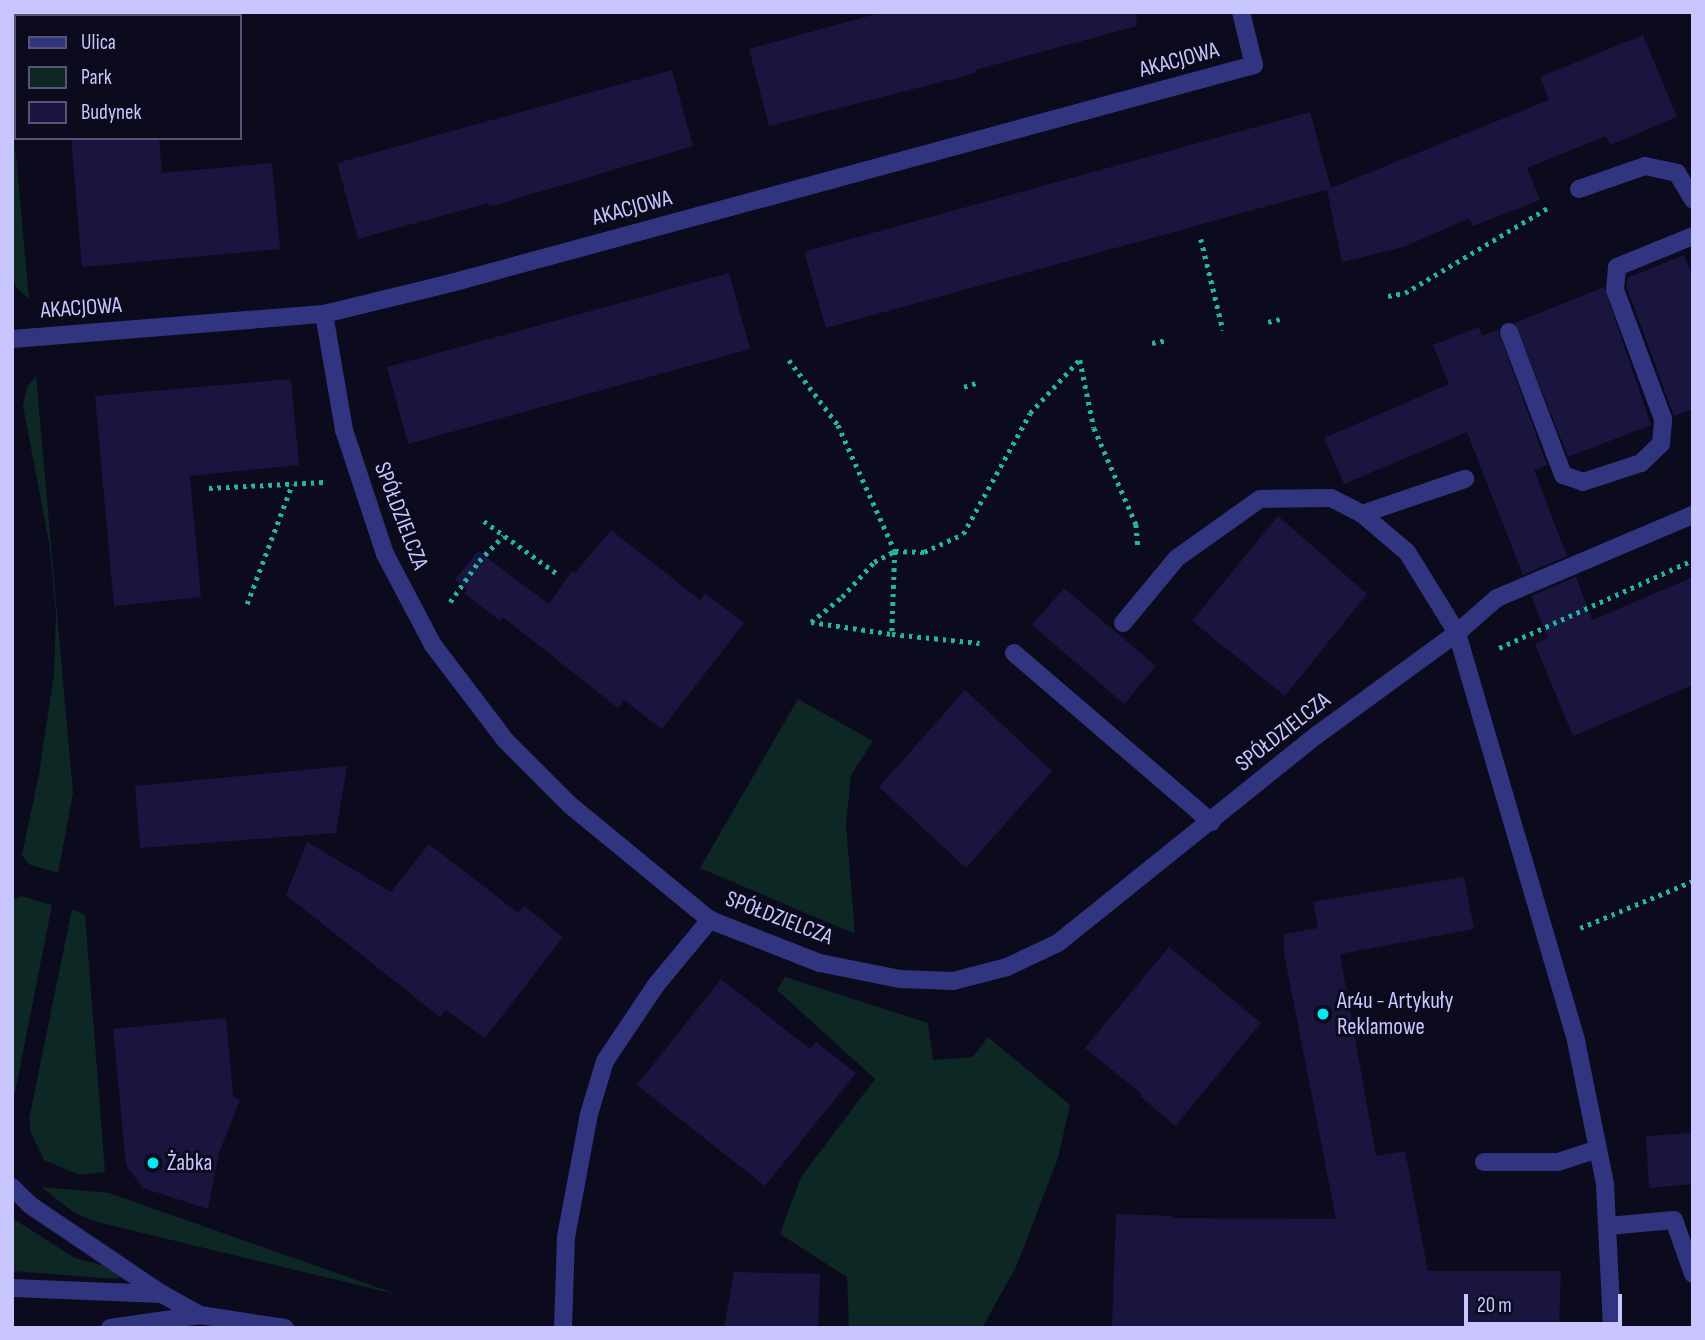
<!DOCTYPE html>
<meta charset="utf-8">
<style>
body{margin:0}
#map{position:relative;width:1705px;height:1340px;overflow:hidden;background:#0c0a1d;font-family:"Sofia Sans Condensed",sans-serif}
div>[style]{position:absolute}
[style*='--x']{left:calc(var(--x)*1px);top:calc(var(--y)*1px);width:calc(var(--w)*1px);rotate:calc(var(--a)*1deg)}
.green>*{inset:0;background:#0d2724}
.building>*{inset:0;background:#1a153f}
.path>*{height:4.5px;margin-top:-2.25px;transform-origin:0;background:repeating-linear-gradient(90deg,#24b4a1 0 3.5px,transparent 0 8.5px)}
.minor>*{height:18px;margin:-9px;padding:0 9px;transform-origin:9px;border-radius:9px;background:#31347f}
.dots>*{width:19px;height:19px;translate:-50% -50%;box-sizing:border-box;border:4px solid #0c0a1d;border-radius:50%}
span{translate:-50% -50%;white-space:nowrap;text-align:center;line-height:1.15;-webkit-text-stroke:6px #0c0a1d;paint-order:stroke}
.street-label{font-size:23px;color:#c8c5ff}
.poi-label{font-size:23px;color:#c8c5ff}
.left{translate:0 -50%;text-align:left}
.frame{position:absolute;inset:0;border:14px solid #c8c5ff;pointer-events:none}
.legend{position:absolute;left:14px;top:14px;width:228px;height:126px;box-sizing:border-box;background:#0c0a1d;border:2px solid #575577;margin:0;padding:9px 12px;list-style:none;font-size:21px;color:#c8c5ff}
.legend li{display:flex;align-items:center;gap:14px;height:35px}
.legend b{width:35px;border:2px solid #575577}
.scale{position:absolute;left:1464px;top:1294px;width:158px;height:32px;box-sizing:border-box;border:4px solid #c8c5ff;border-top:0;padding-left:9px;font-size:21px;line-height:24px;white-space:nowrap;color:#c8c5ff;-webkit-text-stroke:5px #0c0a1d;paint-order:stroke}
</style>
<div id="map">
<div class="green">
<div style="clip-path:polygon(12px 111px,29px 299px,16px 287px,13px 278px)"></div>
<div style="clip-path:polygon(36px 376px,73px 793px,58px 873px,28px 864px,22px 855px,39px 774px,54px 674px,56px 612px,49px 542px,23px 406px,27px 387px)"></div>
<div style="clip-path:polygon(798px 699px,873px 741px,851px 775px,846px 825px,855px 934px,700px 868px)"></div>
<div style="clip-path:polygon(21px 896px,52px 905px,12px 1108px,12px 900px)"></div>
<div style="clip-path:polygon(72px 909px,85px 915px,105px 1172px,80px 1175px,44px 1160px,31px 1133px,29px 1119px)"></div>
<div style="clip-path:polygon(785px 977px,928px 1023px,933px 1060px,973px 1057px,988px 1037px,1070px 1105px,1058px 1158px,1016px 1267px,982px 1328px,849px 1328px,847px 1277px,780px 1234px,801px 1177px,875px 1079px,777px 990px)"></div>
<div style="clip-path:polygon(41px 1187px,109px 1193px,399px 1295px,93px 1221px,72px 1211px)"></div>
<div style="clip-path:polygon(12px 1218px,75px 1258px,116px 1269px,121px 1276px,116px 1279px,12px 1271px)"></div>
</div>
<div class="building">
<div style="clip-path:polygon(883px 12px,1136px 12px,1137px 26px,975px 70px,976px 73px,769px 126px,749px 49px)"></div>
<div style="clip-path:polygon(1643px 35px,1677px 117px,1610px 145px,1606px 136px,1527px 168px,1540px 200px,1473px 226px,1469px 218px,1404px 247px,1342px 262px,1327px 190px,1329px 189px,826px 328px,804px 252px,1310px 112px,1331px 188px,1549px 100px,1540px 77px)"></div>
<div style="clip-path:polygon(672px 70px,693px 146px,489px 207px,488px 203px,358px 239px,337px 163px)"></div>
<div style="clip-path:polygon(71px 138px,159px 138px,162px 173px,272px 163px,280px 249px,82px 267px)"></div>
<div style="clip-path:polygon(1684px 255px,1693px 277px,1693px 409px,1674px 416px,1627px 288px,1627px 278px)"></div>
<div style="clip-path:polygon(729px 273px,750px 349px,408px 444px,387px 367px)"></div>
<div style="clip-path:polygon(1604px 287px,1651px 425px,1568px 457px,1515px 323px)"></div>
<div style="clip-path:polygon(1479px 327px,1482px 336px,1498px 330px,1547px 465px,1534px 470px,1567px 556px,1523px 575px,1467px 432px,1344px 484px,1324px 438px,1449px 384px,1433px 345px)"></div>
<div style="clip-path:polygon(291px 379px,299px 465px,190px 476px,201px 597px,114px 606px,95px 396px)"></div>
<div style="clip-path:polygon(1278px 516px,1367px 594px,1285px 696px,1192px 621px)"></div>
<div style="clip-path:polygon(611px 530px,700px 600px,705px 593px,744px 623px,662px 729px,624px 700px,618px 708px,503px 617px,500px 621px,464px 593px,467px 589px,455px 580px,478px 551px,549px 604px,572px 571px,575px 573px)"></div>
<div style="clip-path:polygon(1576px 577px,1592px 620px,1693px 577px,1693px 685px,1573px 736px,1535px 644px,1548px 638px,1531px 596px)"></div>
<div style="clip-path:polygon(1064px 588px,1156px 666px,1124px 704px,1032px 625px)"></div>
<div style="clip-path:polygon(965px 690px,1052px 771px,966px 868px,879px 787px)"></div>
<div style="clip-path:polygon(347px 766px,336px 833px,140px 848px,135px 786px)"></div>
<div style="clip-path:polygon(307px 842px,391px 892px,429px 844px,518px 913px,524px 906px,563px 937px,485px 1038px,446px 1010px,440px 1017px,286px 895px)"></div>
<div style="clip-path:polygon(1464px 877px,1474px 929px,1340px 954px,1376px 1156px,1405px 1151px,1428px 1271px,1561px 1271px,1559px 1328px,1112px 1328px,1116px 1214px,1172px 1216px,1172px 1218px,1336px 1219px,1284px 953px,1284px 934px,1318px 928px,1313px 902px)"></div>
<div style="clip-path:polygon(1169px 947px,1261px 1023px,1175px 1126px,1140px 1096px,1142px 1094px,1085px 1048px)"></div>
<div style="clip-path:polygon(721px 979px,810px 1049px,816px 1042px,856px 1073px,765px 1186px,637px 1085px)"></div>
<div style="clip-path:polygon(226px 1018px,233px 1096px,240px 1100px,219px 1153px,208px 1209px,143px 1188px,126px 1165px,113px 1029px)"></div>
<div style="clip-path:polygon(1693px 1133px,1693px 1184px,1649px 1188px,1646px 1136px)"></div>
<div style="clip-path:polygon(734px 1272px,820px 1274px,818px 1328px,724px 1328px)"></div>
</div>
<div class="path">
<div style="--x:1201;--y:239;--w:94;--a:76.4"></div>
<div style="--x:1388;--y:296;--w:17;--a:-10"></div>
<div style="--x:1405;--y:293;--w:168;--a:-30.8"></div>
<div style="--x:1268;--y:322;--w:16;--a:-14"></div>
<div style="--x:1152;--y:343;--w:16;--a:-11"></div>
<div style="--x:789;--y:360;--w:81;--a:53"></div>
<div style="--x:838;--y:425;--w:138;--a:65.7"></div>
<div style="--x:895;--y:551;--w:83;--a:92.1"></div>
<div style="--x:892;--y:634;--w:88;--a:5.8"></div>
<div style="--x:1080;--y:360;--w:69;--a:78.4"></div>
<div style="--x:1094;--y:428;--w:105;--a:66.4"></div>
<div style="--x:1136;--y:524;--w:24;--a:85"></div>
<div style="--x:964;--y:387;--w:13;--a:-18"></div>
<div style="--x:209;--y:488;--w:115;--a:-3"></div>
<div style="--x:484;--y:521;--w:89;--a:35.8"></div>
<div style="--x:450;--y:602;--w:50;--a:-54.7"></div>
<div style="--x:479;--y:561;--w:35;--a:-46"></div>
<div style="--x:247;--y:604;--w:128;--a:-69.4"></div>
<div style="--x:811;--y:622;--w:40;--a:-39"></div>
<div style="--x:842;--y:597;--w:47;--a:-47.6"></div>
<div style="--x:874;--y:562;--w:24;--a:-28"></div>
<div style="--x:895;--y:551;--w:29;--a:2"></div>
<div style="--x:924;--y:552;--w:43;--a:-24.8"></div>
<div style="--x:963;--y:534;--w:138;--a:-61"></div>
<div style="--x:1030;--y:413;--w:74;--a:-47.2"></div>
<div style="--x:811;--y:622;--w:82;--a:8.4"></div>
<div style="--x:1499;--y:648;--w:213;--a:-24.4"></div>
<div style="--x:1580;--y:928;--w:122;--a:-22.6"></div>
</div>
<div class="minor">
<div style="--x:1579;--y:189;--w:70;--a:-19.2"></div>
<div style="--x:1645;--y:166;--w:33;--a:12"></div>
<div style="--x:1677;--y:173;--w:31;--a:59"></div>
<div style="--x:324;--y:314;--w:118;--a:80.2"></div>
<div style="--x:344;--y:430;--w:131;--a:71.7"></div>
<div style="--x:385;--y:554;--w:103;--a:62.2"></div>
<div style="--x:433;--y:645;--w:121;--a:52.8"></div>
<div style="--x:506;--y:741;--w:91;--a:45"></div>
<div style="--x:570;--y:805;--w:181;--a:39.4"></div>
<div style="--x:710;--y:920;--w:118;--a:21.4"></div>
<div style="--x:820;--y:963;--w:82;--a:11.3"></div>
<div style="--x:900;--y:979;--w:53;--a:2.2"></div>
<div style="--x:953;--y:981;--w:56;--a:-14.5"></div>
<div style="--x:1007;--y:967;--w:56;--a:-25.2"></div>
<div style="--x:1058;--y:943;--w:332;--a:-38.8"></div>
<div style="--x:1317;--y:735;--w:173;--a:-36.1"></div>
<div style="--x:1457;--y:633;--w:53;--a:-41.2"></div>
<div style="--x:1497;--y:598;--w:213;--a:-23"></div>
<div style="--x:1509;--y:332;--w:153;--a:69.3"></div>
<div style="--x:1563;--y:475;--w:21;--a:19"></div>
<div style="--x:1583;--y:482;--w:61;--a:-18.1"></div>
<div style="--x:1641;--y:463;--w:28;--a:-44"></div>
<div style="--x:1661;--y:444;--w:25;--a:-85"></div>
<div style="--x:1663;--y:419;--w:138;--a:-110.4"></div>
<div style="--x:1615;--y:290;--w:23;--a:-85"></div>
<div style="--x:1617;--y:267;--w:82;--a:-22.2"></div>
<div style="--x:12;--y:339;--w:313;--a:-4.6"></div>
<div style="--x:324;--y:314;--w:131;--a:-13.7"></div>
<div style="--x:451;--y:283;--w:832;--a:-15.19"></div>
<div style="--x:1254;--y:65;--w:55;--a:-103.8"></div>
<div style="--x:1362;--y:514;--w:109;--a:-18.8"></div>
<div style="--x:1123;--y:623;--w:85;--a:-50.3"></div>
<div style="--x:1177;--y:558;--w:102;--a:-35.4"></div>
<div style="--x:1260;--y:499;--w:71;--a:-0.8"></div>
<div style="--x:1331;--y:498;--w:35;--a:27"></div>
<div style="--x:1362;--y:514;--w:59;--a:40.2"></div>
<div style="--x:1407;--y:552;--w:95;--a:58.3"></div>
<div style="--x:1457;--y:633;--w:425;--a:73.7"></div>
<div style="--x:1576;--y:1041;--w:146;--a:78.5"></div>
<div style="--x:1605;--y:1184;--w:144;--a:87.2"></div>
<div style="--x:1014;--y:653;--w:260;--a:40.6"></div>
<div style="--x:1484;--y:1162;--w:74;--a:0"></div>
<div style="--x:1558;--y:1162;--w:42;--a:-18"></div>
<div style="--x:12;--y:1187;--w:25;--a:45"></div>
<div style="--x:30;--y:1205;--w:159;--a:34"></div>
<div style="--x:1608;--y:1226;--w:66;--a:-5.2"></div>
<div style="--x:1674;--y:1220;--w:57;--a:70.6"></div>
<div style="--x:12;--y:1288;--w:150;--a:2.3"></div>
<div style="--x:162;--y:1294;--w:43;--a:28.9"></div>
<div style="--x:110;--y:1328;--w:91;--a:-8.2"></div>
<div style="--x:200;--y:1315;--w:86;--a:8.7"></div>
<div style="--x:563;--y:1328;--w:91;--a:-88.1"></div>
<div style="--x:566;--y:1237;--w:125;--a:-79.4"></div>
<div style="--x:589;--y:1114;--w:55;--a:-73.2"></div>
<div style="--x:605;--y:1061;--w:92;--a:-56.1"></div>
<div style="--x:656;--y:985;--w:85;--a:-50.3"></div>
</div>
<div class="dots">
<div style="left:1323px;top:1014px;background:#00eaf0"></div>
<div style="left:153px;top:1163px;background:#00eaf0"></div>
</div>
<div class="street-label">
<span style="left:1179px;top:60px;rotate:-15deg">AKACJOWA</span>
<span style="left:632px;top:208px;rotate:-15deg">AKACJOWA</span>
<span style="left:81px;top:308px;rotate:-4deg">AKACJOWA</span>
<span style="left:401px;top:516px;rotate:69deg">SPÓŁDZIELCZA</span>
<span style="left:1283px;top:732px;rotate:-38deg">SPÓŁDZIELCZA</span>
<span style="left:779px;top:918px;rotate:21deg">SPÓŁDZIELCZA</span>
</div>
<div class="poi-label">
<span class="left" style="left:1337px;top:1014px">Ar4u - Artykuły<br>Reklamowe</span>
<span class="left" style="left:167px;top:1163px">Żabka</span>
</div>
<div class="frame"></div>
<ul class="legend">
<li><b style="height:9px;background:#31347f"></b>Ulica</li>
<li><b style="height:19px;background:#0d2724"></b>Park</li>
<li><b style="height:19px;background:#1a153f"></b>Budynek</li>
</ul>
<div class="scale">20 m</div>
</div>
